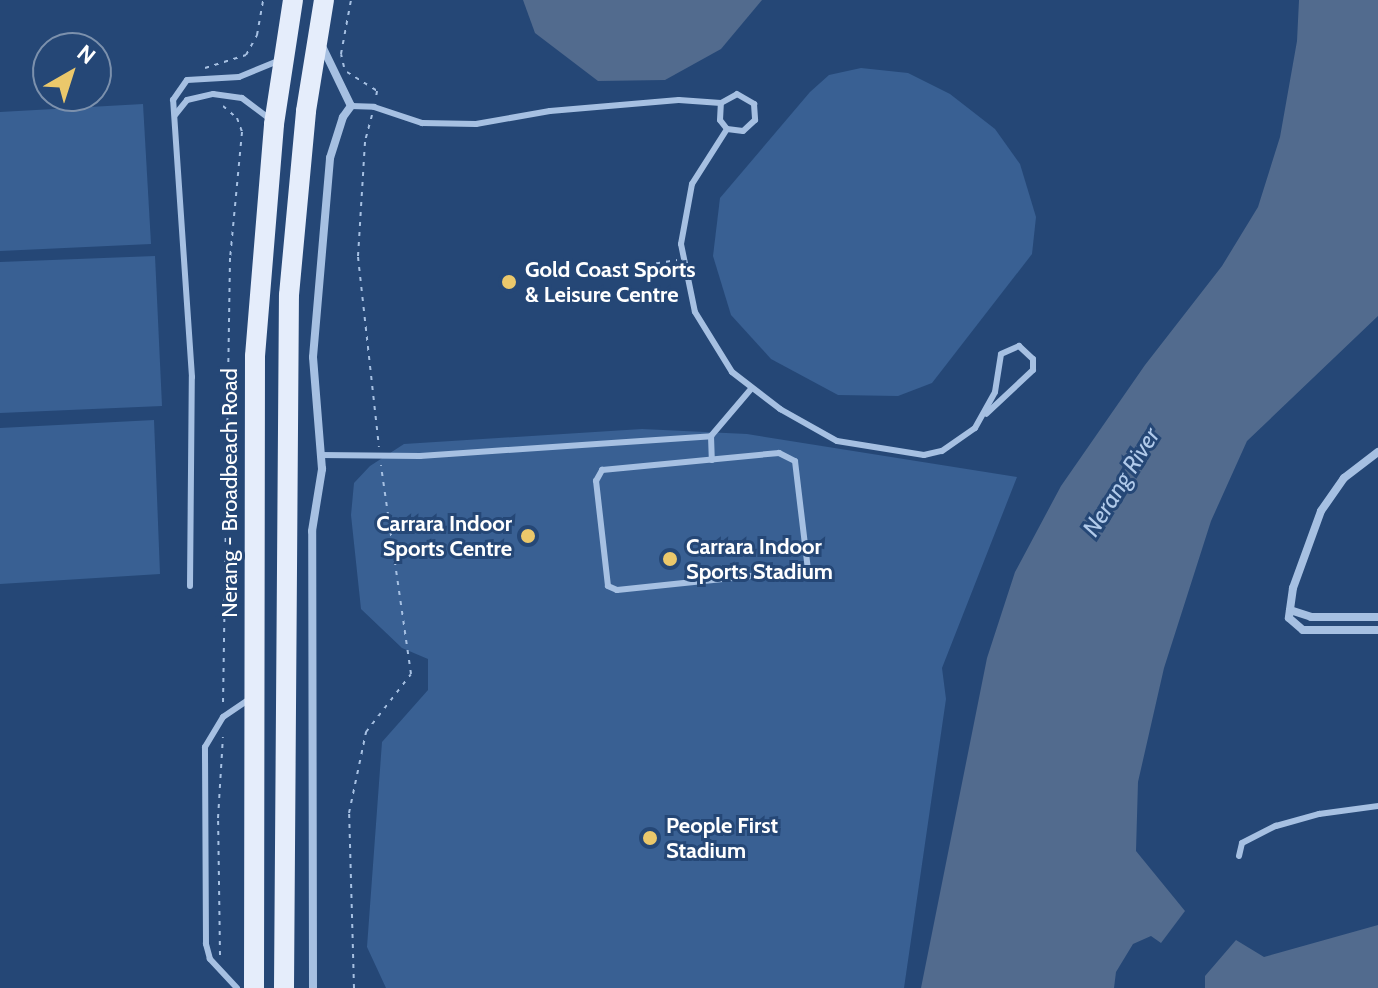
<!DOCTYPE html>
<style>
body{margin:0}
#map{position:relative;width:1378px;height:988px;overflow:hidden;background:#254776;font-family:Cabin,sans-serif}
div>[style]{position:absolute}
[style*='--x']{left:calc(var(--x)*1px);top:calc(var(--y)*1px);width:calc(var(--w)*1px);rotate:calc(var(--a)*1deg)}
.green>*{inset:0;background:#396093}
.water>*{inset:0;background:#526b8e}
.path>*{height:2px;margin-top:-1px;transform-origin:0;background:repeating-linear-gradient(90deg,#a6c0e2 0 4px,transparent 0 10px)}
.service>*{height:6px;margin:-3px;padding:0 3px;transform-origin:3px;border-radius:3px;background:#a6c0e2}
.minor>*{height:8px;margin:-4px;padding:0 4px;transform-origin:4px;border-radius:4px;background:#a6c0e2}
.primary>*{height:20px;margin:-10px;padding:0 10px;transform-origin:10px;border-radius:10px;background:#e5edfb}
.dots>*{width:22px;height:22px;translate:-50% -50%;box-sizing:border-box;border:4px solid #254776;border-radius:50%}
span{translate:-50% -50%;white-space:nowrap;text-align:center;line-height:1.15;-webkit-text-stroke:6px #254776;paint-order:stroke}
.poi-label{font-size:22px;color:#fff;font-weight:700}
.left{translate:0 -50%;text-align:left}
.right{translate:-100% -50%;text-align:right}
.street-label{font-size:22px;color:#fff}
.water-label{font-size:24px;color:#b1caea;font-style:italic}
.north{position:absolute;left:32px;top:32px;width:80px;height:80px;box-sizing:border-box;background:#254776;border:2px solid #7c91ad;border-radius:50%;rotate:39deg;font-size:22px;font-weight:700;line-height:32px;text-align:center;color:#fff}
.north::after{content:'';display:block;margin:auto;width:28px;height:36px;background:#ebc86b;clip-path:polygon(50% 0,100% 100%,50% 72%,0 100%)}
</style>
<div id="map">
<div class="green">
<div style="clip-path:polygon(861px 68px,908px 73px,950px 94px,995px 129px,1020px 164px,1036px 217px,1032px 254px,932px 383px,898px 396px,838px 395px,771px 359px,731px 315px,713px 256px,720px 198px,810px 92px,829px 75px)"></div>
<div style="clip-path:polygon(143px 104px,151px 244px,0 251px,0 112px)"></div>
<div style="clip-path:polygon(155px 256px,162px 406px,0 413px,0 262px)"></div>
<div style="clip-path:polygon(154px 420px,160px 574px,0 584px,0 428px)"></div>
<div style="clip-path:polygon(642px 429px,747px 434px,1017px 477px,942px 668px,946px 699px,904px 988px,386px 988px,367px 947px,382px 742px,428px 690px,428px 659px,402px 648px,361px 609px,351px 515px,354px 483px,370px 466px,404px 444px)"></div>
</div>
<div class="water">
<div style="clip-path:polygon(523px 0,762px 0,721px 49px,665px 80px,598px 81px,535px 33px)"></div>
<div style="clip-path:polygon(1299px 0,1378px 0,1378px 316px,1247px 441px,1211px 521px,1164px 668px,1138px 782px,1136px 851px,1185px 911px,1161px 943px,1151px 936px,1133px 944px,1116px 972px,1114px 988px,921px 988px,987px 658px,1015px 572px,1061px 486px,1145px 365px,1222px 266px,1258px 207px,1280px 137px,1297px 41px)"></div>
<div style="clip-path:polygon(1378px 925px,1378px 988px,1205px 988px,1205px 976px,1236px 940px,1264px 957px)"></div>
</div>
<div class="path">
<div style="--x:344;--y:67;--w:13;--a:-103"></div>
<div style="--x:341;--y:54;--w:55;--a:-79.5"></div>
<div style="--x:205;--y:68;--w:43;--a:-17.6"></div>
<div style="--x:246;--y:55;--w:23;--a:-61"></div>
<div style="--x:257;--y:35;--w:36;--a:-80"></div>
<div style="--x:347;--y:72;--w:36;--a:32"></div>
<div style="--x:377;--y:91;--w:6;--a:99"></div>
<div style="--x:223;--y:106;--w:18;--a:41"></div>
<div style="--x:237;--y:118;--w:15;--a:70"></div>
<div style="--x:242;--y:132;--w:127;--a:95.4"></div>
<div style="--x:230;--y:258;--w:449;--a:90.9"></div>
<div style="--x:372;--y:115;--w:28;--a:105"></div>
<div style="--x:365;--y:142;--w:115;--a:93.5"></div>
<div style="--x:358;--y:257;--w:191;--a:83.7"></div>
<div style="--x:597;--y:273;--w:81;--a:-9.2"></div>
<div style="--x:220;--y:955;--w:137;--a:-90.8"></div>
<div style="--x:218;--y:818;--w:81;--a:-86.5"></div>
<div style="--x:354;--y:988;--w:175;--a:-91.6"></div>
<div style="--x:349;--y:813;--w:83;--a:-78.1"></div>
<div style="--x:366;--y:732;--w:73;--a:-52.2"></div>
<div style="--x:411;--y:674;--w:211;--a:-98.2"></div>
</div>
<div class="service">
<div style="--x:351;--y:106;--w:23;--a:2"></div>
<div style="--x:374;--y:107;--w:51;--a:18.4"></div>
<div style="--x:422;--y:123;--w:54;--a:1.1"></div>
<div style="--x:476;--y:124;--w:75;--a:-10"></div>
<div style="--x:550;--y:111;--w:129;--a:-4.9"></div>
<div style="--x:679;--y:100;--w:42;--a:4.1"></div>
<div style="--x:721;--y:103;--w:18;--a:-29"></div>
<div style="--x:737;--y:94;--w:20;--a:30"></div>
<div style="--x:754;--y:104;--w:16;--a:86"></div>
<div style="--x:755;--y:120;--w:16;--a:137"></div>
<div style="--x:743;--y:131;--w:16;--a:-173"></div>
<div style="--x:727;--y:129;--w:11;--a:-128"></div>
<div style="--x:720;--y:120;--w:17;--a:-87"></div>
<div style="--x:175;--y:115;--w:19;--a:-51"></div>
<div style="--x:187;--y:100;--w:27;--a:-13"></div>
<div style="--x:213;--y:94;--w:29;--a:8"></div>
<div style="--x:242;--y:98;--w:36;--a:37"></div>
<div style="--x:727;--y:129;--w:65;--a:122.5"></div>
<div style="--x:692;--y:184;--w:61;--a:100.4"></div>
<div style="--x:681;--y:244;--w:69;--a:78.4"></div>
<div style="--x:695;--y:312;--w:70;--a:58.3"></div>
<div style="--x:732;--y:372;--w:61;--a:37.6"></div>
<div style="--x:780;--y:409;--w:65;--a:29.3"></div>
<div style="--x:837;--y:441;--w:88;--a:9.1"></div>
<div style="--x:924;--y:455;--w:18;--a:-13"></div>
<div style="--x:942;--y:451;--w:40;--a:-34.9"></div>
<div style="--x:975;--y:428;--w:41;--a:-60.9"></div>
<div style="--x:995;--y:392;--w:38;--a:-81"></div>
<div style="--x:1001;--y:354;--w:20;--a:-24"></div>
<div style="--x:1019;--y:346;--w:19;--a:43"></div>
<div style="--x:1033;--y:359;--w:11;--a:90"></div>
<div style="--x:1033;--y:370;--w:64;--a:136.9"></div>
<div style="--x:711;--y:436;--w:24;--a:88"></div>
<div style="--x:779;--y:453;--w:18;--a:27"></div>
<div style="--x:795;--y:461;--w:110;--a:83.2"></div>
<div style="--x:808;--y:570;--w:192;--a:174"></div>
<div style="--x:617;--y:590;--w:10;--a:-156"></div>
<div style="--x:608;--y:586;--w:106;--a:-96.5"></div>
<div style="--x:596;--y:481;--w:13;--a:-61"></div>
<div style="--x:602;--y:470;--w:178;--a:-5.5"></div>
<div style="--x:320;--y:455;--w:100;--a:0.6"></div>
<div style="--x:420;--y:456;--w:292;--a:-3.9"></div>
<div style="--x:711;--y:436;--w:62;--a:-49.6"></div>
<div style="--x:190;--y:586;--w:209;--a:-89.5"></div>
<div style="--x:192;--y:377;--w:278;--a:-93.9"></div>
<div style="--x:173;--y:100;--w:24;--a:-55"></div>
<div style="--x:187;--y:80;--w:52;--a:-3.3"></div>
<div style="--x:239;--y:77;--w:42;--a:-22.3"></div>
<div style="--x:1239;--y:856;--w:13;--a:-77"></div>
<div style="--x:1242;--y:843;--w:38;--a:-27"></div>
<div style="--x:1276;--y:826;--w:45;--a:-15.6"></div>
<div style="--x:1319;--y:814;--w:60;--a:-7.7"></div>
<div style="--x:237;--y:988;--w:40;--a:-133"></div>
<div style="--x:210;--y:959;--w:16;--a:-105"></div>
<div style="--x:206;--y:944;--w:197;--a:-90.3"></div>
<div style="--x:205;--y:747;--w:35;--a:-59"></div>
<div style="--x:223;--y:717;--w:32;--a:-34"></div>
</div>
<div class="minor">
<div style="--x:1378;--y:452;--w:43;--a:142.6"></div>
<div style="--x:1344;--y:478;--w:40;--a:124.9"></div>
<div style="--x:1321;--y:511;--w:82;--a:110"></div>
<div style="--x:1293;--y:588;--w:30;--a:98"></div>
<div style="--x:1289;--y:618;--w:18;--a:41"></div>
<div style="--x:1303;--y:630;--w:75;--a:0"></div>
<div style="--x:1290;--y:610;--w:22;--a:18"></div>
<div style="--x:1311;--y:617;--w:67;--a:0"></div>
<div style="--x:313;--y:988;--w:457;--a:-90.1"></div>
<div style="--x:312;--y:531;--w:63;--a:-80.8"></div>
<div style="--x:322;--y:469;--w:112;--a:-94.6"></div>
<div style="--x:313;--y:357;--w:200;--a:-85.1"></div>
<div style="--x:330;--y:158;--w:43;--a:-72.4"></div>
<div style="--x:343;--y:117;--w:14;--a:-54"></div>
<div style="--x:351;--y:106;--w:64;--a:-115.8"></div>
</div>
<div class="primary">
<div style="--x:254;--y:988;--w:632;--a:-89.91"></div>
<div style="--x:255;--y:356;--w:233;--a:-85.3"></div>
<div style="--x:274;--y:124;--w:125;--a:-81.3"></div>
<div style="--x:284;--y:988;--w:693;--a:-89.59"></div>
<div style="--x:289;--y:295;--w:185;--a:-84.7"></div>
<div style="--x:306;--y:111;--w:112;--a:-80.8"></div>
</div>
<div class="dots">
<div style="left:509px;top:282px;background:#ebc86b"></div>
<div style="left:528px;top:536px;background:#ebc86b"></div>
<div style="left:670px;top:559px;background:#ebc86b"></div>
<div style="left:650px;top:838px;background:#ebc86b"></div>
</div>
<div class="poi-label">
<span class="left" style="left:525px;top:282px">Gold Coast Sports<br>&amp; Leisure Centre</span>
<span class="right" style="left:512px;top:536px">Carrara Indoor<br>Sports Centre</span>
<span class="left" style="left:686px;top:559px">Carrara Indoor<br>Sports Stadium</span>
<span class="left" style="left:666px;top:838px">People First<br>Stadium</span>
</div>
<div class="street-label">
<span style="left:230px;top:493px;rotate:-90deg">Nerang - Broadbeach Road</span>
</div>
<div class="water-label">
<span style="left:1121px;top:482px;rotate:-58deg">Nerang River</span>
</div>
<div class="north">N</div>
</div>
